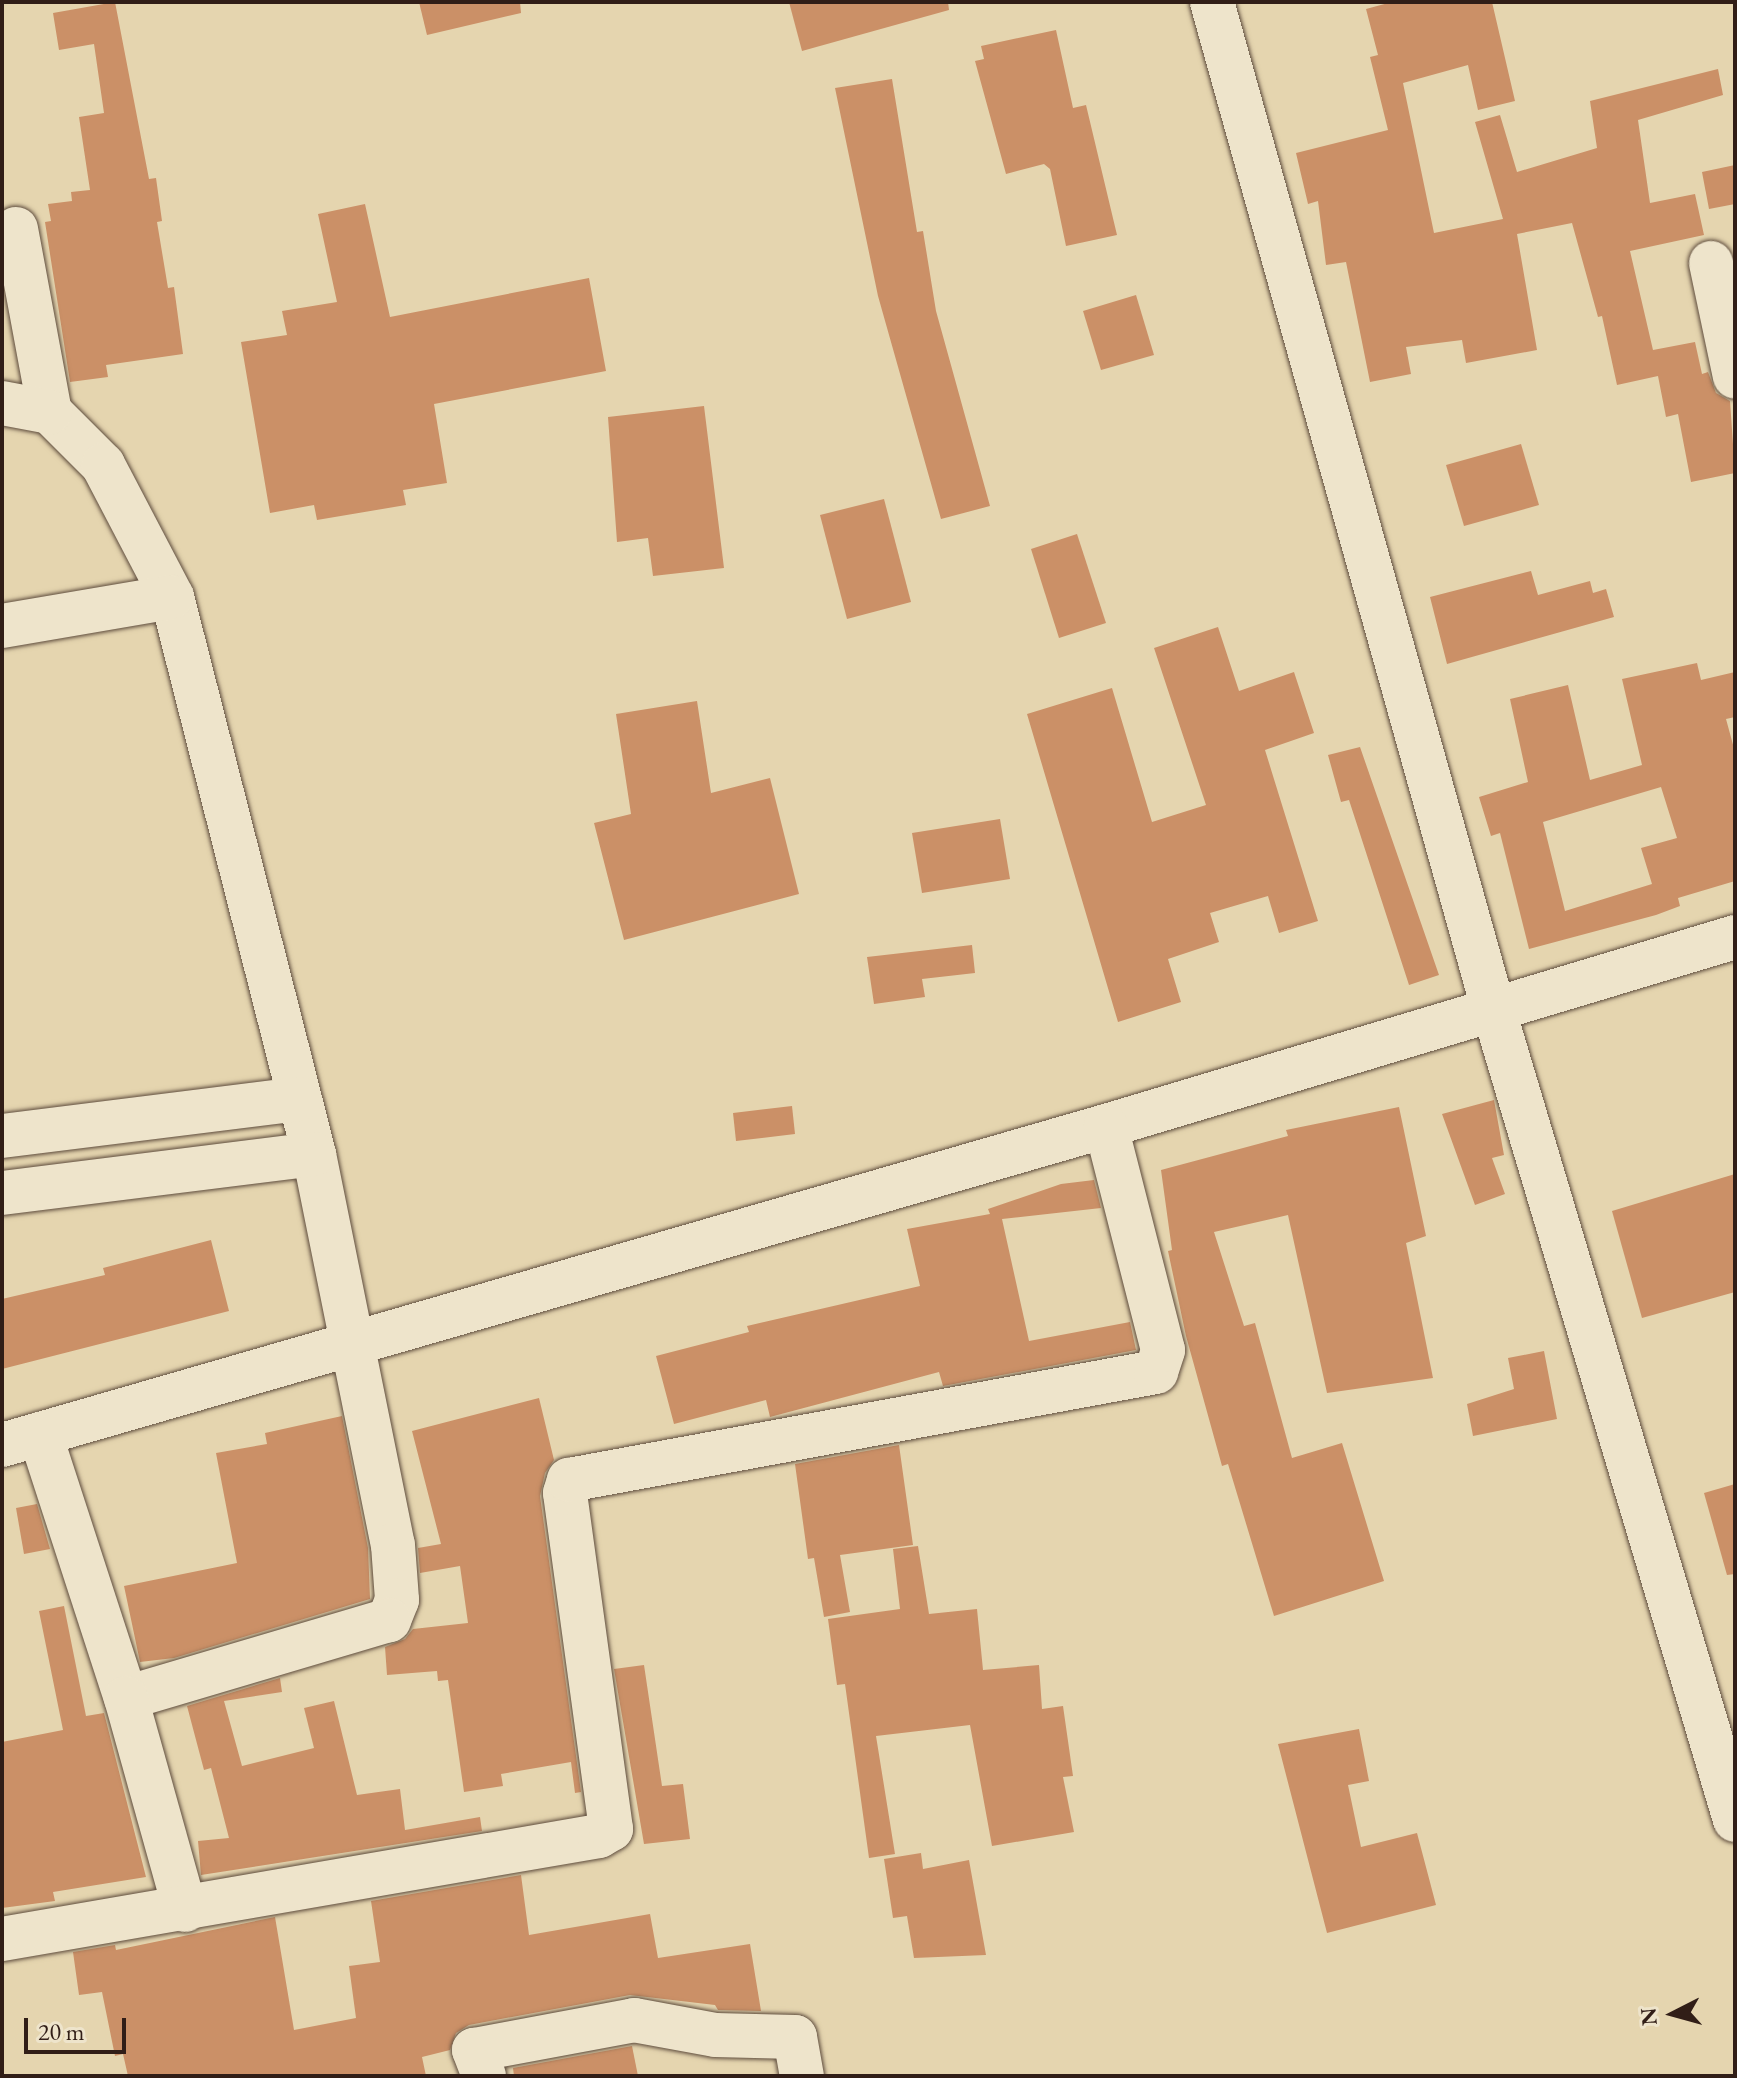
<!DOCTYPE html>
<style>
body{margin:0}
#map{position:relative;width:1737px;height:2078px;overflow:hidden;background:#e5d5af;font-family:"EB Garamond",serif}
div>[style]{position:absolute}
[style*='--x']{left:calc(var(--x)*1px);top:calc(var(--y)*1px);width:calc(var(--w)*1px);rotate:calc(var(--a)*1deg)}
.building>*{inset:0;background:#cb9067}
.roads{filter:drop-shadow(0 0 2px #5e4c3d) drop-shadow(0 0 2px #5e4c3d)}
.minor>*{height:44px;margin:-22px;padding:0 22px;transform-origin:22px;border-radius:22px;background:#eee4cb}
span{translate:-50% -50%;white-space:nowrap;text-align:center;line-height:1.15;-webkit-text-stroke:6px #eee4cb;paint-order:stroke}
.frame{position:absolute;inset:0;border:4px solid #311e17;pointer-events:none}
.north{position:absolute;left:1633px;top:1974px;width:80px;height:80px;-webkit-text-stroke:6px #eee4cb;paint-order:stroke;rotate:264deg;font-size:22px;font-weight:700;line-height:32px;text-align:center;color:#311e17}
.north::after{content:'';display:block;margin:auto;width:28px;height:36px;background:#311e17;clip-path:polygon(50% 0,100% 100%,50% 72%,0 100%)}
.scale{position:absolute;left:24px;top:2018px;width:102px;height:36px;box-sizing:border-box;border:4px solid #311e17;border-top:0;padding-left:10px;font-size:24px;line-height:28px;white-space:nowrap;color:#311e17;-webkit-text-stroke:6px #eee4cb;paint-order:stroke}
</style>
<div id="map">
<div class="building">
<div style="clip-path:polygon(115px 2px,149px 179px,156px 178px,162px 221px,157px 222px,168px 288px,174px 287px,183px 354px,106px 365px,108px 377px,70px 382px,45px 222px,51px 221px,48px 204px,72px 201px,71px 192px,90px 190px,79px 117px,104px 113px,94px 44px,59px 50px,53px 13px)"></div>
<div style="clip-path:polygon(419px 2px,520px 2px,521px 13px,427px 35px)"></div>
<div style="clip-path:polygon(789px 2px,948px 2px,949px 10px,802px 51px)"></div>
<div style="clip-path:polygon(1392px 2px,1492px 2px,1515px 101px,1478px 110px,1468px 65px,1403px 83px,1434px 233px,1503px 219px,1475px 122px,1500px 115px,1517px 172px,1597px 148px,1590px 101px,1718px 69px,1723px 95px,1638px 120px,1650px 203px,1695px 194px,1704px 235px,1630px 251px,1653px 350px,1695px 342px,1702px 374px,1708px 372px,1716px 393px,1730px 401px,1735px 473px,1691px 482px,1678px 414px,1666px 417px,1658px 376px,1617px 385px,1602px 316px,1598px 317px,1572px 223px,1517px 234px,1537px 350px,1466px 363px,1462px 340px,1406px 347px,1411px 374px,1370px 382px,1346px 262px,1326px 265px,1318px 201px,1308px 204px,1296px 153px,1388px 130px,1370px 57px,1378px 55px,1366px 9px)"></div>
<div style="clip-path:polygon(1056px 30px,1073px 108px,1086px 105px,1117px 235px,1066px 246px,1050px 169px,1044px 164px,1006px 174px,975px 61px,984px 59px,981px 46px)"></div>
<div style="clip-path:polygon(892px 79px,917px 232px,923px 231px,936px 311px,990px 506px,941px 519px,878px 296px,835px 88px)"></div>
<div style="clip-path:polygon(1735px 165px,1735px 204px,1709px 209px,1702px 172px)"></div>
<div style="clip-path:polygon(365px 204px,390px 317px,589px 278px,606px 371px,434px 404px,447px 483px,403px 490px,406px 505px,317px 520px,314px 505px,270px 513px,241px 342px,287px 335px,282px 311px,337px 302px,318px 214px)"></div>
<div style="clip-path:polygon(1136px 295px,1154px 355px,1101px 370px,1083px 311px)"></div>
<div style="clip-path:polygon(704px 406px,724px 568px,653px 576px,648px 538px,617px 542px,608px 417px)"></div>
<div style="clip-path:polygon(1521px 444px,1539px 505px,1464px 526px,1446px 465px)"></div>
<div style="clip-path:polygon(884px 499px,911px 602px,847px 619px,820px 515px)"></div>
<div style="clip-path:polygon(1077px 534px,1106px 623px,1059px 638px,1031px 549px)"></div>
<div style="clip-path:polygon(1531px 571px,1538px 595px,1590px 581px,1593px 593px,1606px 589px,1614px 617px,1447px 664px,1430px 597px)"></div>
<div style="clip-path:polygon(1218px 627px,1239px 691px,1294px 672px,1314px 733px,1265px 750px,1318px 921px,1279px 933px,1268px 896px,1210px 913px,1219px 942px,1168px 959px,1181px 1002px,1118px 1022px,1027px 714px,1112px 688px,1152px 822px,1206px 805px,1154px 648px)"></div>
<div style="clip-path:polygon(evenodd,1697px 663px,1701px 680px,1735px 672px,1735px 717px,1726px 719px,1735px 752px,1735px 881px,1678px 898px,1680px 906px,1656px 915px,1529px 949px,1500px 833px,1491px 836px,1479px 797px,1528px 782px,1510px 699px,1568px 685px,1590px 780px,1642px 765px,1622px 679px,1697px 663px,1661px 787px,1677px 838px,1641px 848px,1652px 884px,1565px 911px,1543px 822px,1661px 787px)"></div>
<div style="clip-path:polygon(697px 701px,711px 793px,770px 778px,799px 894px,624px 940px,594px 823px,631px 814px,616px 714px)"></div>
<div style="clip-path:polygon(1360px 747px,1439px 975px,1409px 985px,1349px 800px,1341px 802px,1328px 755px)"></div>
<div style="clip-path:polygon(1000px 819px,1010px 879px,922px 893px,912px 833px)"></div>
<div style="clip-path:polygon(972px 945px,975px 973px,922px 979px,925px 997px,874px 1004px,867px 957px)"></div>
<div style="clip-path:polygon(1494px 1100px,1504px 1155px,1492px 1158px,1505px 1194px,1475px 1205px,1442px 1114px)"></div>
<div style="clip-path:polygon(792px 1106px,795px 1134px,736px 1141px,733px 1113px)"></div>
<div style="clip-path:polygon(1399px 1107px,1426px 1236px,1406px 1243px,1433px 1378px,1327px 1393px,1288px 1215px,1214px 1232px,1244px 1326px,1255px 1323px,1292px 1458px,1342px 1443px,1384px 1581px,1274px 1616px,1228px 1464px,1222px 1466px,1186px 1336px,1168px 1251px,1172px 1250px,1161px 1170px,1288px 1136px,1286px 1130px)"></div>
<div style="clip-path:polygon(1735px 1174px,1735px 1292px,1642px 1318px,1612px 1211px)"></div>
<div style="clip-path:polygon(1094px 1180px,1101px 1208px,1002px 1219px,1029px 1341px,1130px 1322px,1136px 1350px,943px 1386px,939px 1372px,770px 1417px,766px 1400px,674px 1424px,656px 1356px,749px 1332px,747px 1326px,920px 1286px,907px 1229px,990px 1214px,988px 1209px,1061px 1184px)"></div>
<div style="clip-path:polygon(211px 1240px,229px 1311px,2px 1369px,2px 1299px,105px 1275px,103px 1268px)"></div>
<div style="clip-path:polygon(1544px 1351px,1557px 1419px,1473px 1436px,1467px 1404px,1514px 1389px,1508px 1358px)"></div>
<div style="clip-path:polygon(539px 1398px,554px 1460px,545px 1473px,540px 1496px,581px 1792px,575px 1793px,571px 1762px,501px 1774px,503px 1786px,464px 1792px,448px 1680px,438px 1681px,437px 1671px,387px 1675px,385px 1647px,405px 1639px,413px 1629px,468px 1623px,460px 1566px,420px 1573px,418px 1548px,441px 1544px,412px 1431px)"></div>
<div style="clip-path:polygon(342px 1416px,368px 1548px,370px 1599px,174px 1658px,140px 1662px,124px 1586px,237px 1563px,216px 1453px,267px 1444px,265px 1433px)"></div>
<div style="clip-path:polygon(899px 1445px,913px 1545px,840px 1555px,850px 1612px,824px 1617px,814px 1558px,808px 1559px,795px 1464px)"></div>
<div style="clip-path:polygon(1735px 1484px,1735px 1574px,1727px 1575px,1704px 1493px)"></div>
<div style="clip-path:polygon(37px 1504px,50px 1549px,24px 1554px,16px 1508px)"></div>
<div style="clip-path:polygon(918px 1546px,929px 1614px,977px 1609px,983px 1670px,1039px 1665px,1042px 1709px,1063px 1706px,1073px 1776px,1063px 1777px,1074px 1832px,992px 1846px,970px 1725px,876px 1736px,895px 1854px,869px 1858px,845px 1684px,837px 1685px,828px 1619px,900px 1609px,893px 1549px)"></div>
<div style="clip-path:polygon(64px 1606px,86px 1716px,104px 1713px,146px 1877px,53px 1892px,55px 1901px,2px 1908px,2px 1742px,63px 1730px,39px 1611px)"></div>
<div style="clip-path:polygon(644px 1665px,662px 1786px,683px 1784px,690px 1839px,644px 1844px,614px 1669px)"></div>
<div style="clip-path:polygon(280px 1678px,282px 1692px,224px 1701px,242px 1766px,314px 1748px,304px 1708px,334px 1701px,357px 1795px,400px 1789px,405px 1830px,480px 1817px,482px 1831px,201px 1875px,198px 1841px,229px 1838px,211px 1768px,204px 1770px,187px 1706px)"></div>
<div style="clip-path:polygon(1359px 1729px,1369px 1781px,1348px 1785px,1361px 1847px,1417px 1833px,1436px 1905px,1327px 1933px,1278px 1744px)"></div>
<div style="clip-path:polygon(921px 1853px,923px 1869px,969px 1860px,986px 1955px,914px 1958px,907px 1916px,893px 1918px,884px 1859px)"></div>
<div style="clip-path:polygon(521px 1875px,529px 1935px,650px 1914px,658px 1958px,750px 1944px,761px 2011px,718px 2010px,715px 2005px,630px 1995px,469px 2025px,456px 2033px,450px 2050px,422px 2057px,426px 2076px,128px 2076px,123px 2054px,115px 2056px,102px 1992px,79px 1995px,73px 1952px,115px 1945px,116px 1950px,275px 1917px,294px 2030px,356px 2018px,349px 1966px,380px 1962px,371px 1901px)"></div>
<div style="clip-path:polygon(632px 2046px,638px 2076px,514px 2076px,513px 2068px)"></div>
</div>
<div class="roads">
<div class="minor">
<div style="--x:1212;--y:2;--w:1048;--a:74.39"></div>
<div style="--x:1494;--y:1011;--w:844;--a:73.41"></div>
<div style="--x:16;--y:229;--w:186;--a:79.5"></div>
<div style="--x:50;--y:412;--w:75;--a:45"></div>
<div style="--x:103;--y:465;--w:149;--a:62.4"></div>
<div style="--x:172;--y:597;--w:575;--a:75.7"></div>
<div style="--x:314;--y:1154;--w:399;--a:78.6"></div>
<div style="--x:393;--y:1545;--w:55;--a:85.8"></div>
<div style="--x:397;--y:1600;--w:22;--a:112"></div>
<div style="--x:389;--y:1620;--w:274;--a:163.5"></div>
<div style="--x:1711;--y:263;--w:116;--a:78.1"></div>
<div style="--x:2;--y:403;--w:49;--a:10.6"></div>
<div style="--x:2;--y:626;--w:172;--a:-9.7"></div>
<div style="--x:2;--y:1136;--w:300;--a:-7.1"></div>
<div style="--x:2;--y:1193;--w:314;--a:-7.1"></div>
<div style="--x:40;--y:1434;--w:278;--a:72"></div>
<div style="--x:126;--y:1698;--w:220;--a:74.4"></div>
<div style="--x:2;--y:1445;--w:1149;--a:-16.12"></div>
<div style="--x:1106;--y:1126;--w:657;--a:-16.72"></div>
<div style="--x:2;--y:1939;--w:606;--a:-9.79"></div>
<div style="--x:599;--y:1836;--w:14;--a:-30"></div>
<div style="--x:611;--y:1829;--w:339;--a:-97.8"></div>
<div style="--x:565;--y:1493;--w:14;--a:-73"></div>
<div style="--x:569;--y:1480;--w:597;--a:-10.43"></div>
<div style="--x:1156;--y:1372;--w:23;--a:-72"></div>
<div style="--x:1163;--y:1350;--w:231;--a:-104.3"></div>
<div style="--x:484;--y:2076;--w:28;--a:-111"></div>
<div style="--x:474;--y:2050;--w:163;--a:-10.6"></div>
<div style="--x:634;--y:2020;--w:82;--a:10.5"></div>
<div style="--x:715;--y:2035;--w:80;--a:1.4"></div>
<div style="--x:795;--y:2037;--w:40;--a:80"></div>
</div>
</div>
<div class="frame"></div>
<div class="north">N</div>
<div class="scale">20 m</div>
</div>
